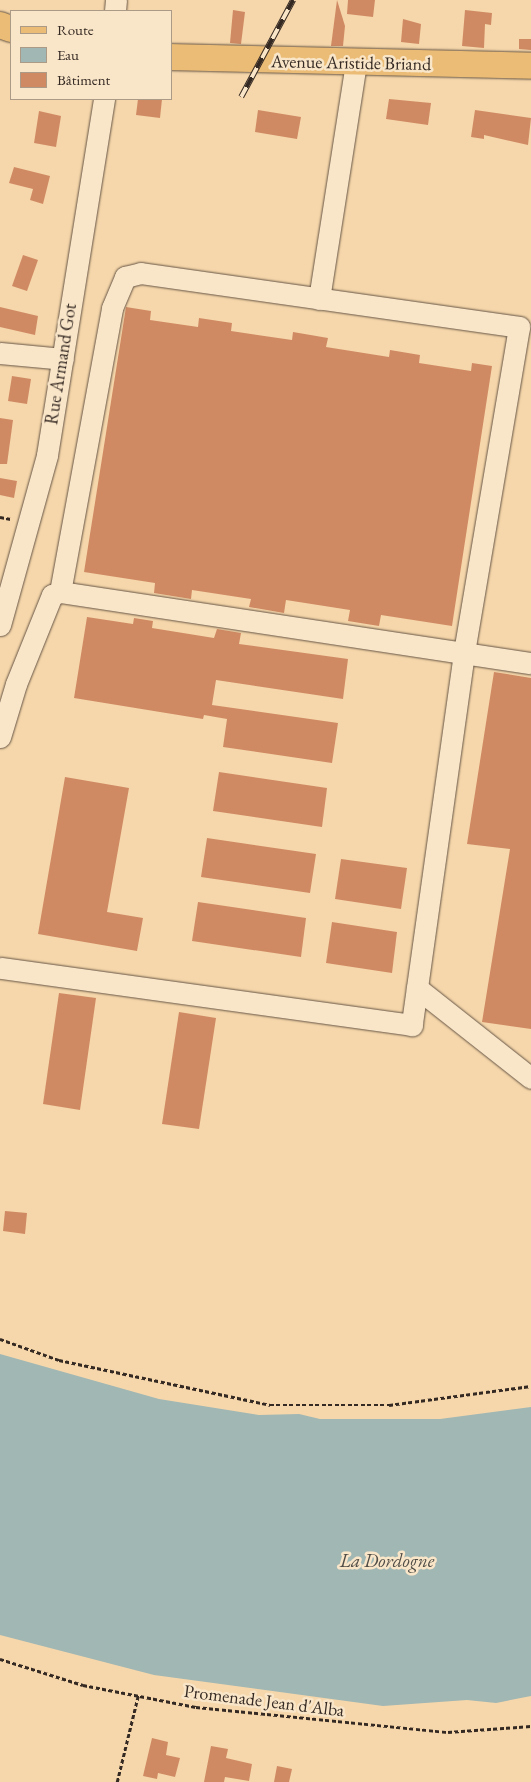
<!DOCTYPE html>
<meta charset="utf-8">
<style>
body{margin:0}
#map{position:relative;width:531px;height:1782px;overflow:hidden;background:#f6d7ab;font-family:"EB Garamond",serif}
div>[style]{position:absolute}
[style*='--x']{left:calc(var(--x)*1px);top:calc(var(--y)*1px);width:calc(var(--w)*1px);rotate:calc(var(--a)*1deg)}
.water>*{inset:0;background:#a1b7b4}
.building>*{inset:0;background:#d08a63}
.path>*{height:2.5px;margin-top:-1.25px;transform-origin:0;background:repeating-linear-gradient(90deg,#352a23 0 4px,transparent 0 6.5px)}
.roads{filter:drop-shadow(0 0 1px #655545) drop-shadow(0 0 1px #655545)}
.minor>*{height:21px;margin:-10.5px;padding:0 10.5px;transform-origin:10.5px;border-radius:10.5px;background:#f9e5c8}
.major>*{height:26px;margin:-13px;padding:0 13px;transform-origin:13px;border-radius:13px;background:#ebbc76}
.rail>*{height:5.5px;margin-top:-2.75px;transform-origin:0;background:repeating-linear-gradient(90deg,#f9e5c8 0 11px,#352a23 0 22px);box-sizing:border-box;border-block:1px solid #352a23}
span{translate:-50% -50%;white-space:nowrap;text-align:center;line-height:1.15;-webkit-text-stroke:5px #f9e5c8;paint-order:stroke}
.street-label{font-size:18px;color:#352a23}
.water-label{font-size:19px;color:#504d47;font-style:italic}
.legend{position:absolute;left:10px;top:10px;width:162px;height:90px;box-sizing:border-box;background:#f9e5c8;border:1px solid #ab9a86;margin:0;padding:6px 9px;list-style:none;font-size:15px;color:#352a23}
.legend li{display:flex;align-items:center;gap:10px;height:25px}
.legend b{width:25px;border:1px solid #ab9a86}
</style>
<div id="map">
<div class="water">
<div style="clip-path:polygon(0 1354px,159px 1399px,259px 1415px,299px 1414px,320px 1419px,440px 1419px,531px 1407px,531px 1696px,496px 1703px,467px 1700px,383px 1706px,154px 1675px,0 1635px)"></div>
</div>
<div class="building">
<div style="clip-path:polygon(337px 0,345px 26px,343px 46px,331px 46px)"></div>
<div style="clip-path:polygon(348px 0,375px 0,373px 17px,347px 14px)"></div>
<div style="clip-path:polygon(233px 10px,245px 12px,241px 44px,230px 43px)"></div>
<div style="clip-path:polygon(465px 10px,492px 13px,491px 25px,485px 24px,484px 48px,462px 46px)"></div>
<div style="clip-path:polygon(403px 19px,421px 24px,419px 44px,401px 42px)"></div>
<div style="clip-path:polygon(519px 39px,531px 39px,531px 50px,519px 49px)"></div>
<div style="clip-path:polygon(138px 99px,162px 99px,160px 118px,136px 115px)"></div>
<div style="clip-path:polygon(389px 99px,431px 103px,428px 125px,386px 119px)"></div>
<div style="clip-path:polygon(258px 110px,301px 117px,297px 139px,255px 132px)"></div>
<div style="clip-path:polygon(475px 110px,531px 118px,528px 145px,484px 135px,484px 139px,471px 137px)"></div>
<div style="clip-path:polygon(39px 111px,61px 116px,56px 147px,34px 143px)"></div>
<div style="clip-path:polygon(14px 167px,50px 176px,43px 204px,30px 200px,33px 189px,9px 183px)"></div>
<div style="clip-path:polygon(23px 255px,38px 260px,27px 291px,12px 286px)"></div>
<div style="clip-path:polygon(0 307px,38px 316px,35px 335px,0 327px)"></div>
<div style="clip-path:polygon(126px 307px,151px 311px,150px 320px,198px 327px,199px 318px,232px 323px,231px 331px,292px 340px,293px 332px,328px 338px,326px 347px,389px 357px,390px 350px,420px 355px,419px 363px,471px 371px,472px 363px,492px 366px,452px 626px,381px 615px,379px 626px,348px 621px,350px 610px,286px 600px,284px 613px,249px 607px,251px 599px,192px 590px,191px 599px,154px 593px,155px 583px,84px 572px)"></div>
<div style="clip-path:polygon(12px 376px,31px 379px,27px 404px,8px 401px)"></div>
<div style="clip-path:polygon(0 418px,13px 420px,7px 464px,0 464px)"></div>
<div style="clip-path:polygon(0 478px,17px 481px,14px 498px,0 495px)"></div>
<div style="clip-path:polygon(87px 617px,133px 624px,134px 618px,153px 621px,152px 628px,214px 638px,217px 629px,241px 633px,239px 644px,348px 659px,343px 699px,216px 680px,212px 705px,338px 723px,332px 763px,223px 747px,227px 719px,204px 715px,203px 719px,74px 698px)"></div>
<div style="clip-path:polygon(494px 672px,531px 678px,531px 1029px,482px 1022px,510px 849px,467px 844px)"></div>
<div style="clip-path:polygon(219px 772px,327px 788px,322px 827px,213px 811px)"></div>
<div style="clip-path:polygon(65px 777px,129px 788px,107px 912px,143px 918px,137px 951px,38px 934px)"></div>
<div style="clip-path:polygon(207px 838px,316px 854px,310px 893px,201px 877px)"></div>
<div style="clip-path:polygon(341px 859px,407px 868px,401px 909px,335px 899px)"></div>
<div style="clip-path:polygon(198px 902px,306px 918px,301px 957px,192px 941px)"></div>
<div style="clip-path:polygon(332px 922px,397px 932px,392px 973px,326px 963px)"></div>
<div style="clip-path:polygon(59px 993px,96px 998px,80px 1110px,43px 1104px)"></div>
<div style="clip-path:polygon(179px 1012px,216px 1018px,199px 1129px,162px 1124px)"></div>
<div style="clip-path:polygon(5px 1211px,27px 1213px,25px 1234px,3px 1231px)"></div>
<div style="clip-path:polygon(152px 1738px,168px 1742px,166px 1755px,180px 1758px,175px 1777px,158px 1773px,157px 1779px,143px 1776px)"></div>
<div style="clip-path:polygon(211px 1746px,228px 1749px,226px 1758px,252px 1764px,249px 1781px,225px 1777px,224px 1782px,204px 1782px)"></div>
<div style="clip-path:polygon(277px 1766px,292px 1769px,289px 1782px,274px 1782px)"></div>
</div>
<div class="path">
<div style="--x:0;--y:517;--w:11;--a:10"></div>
<div style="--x:0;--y:1339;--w:63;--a:19.6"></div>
<div style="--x:59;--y:1360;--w:216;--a:12"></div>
<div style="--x:270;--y:1405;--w:119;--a:0"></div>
<div style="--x:389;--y:1405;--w:143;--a:-7.6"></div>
<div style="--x:0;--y:1659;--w:87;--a:17.4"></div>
<div style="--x:83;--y:1685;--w:115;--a:11"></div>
<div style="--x:196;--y:1707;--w:253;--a:5.7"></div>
<div style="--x:448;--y:1732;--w:83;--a:-4.1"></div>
<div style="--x:117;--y:1782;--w:89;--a:-76.3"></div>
</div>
<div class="roads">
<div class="minor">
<div style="--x:115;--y:11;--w:11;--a:-85"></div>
<div style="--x:319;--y:299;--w:240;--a:-81.1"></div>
<div style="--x:0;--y:353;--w:63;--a:5.4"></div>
<div style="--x:60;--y:592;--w:476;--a:8.6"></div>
<div style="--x:0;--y:625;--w:176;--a:-74.5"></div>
<div style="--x:47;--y:455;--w:361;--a:-80.9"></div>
<div style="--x:0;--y:737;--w:55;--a:-73.2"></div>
<div style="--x:16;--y:684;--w:96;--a:-68"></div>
<div style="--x:52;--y:595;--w:9;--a:-21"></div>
<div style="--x:60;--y:592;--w:289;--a:-79.6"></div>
<div style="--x:112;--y:308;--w:34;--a:-67"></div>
<div style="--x:125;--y:277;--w:16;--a:-14"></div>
<div style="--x:141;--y:273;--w:382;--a:8.1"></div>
<div style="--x:519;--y:327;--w:331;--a:99.6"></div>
<div style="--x:464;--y:653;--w:376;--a:98"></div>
<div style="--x:412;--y:1025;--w:416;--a:-172.1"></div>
<div style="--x:417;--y:988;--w:145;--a:38.3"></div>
</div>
<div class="major">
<div style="--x:0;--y:25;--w:12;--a:20"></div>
<div style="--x:171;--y:57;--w:360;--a:1.4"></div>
</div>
</div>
<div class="rail">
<div style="--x:241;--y:97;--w:110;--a:-61.8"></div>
</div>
<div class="street-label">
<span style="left:351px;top:63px;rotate:1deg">Avenue Aristide Briand</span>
<span style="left:61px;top:364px;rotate:-81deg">Rue Armand Got</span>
<span style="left:264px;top:1701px;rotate:7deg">Promenade Jean d'Alba</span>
</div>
<div class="water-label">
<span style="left:387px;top:1561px">La Dordogne</span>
</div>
<ul class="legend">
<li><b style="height:6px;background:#ebbc76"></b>Route</li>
<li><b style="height:14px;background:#a1b7b4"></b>Eau</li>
<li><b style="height:14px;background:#d08a63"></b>Bâtiment</li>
</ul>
</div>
